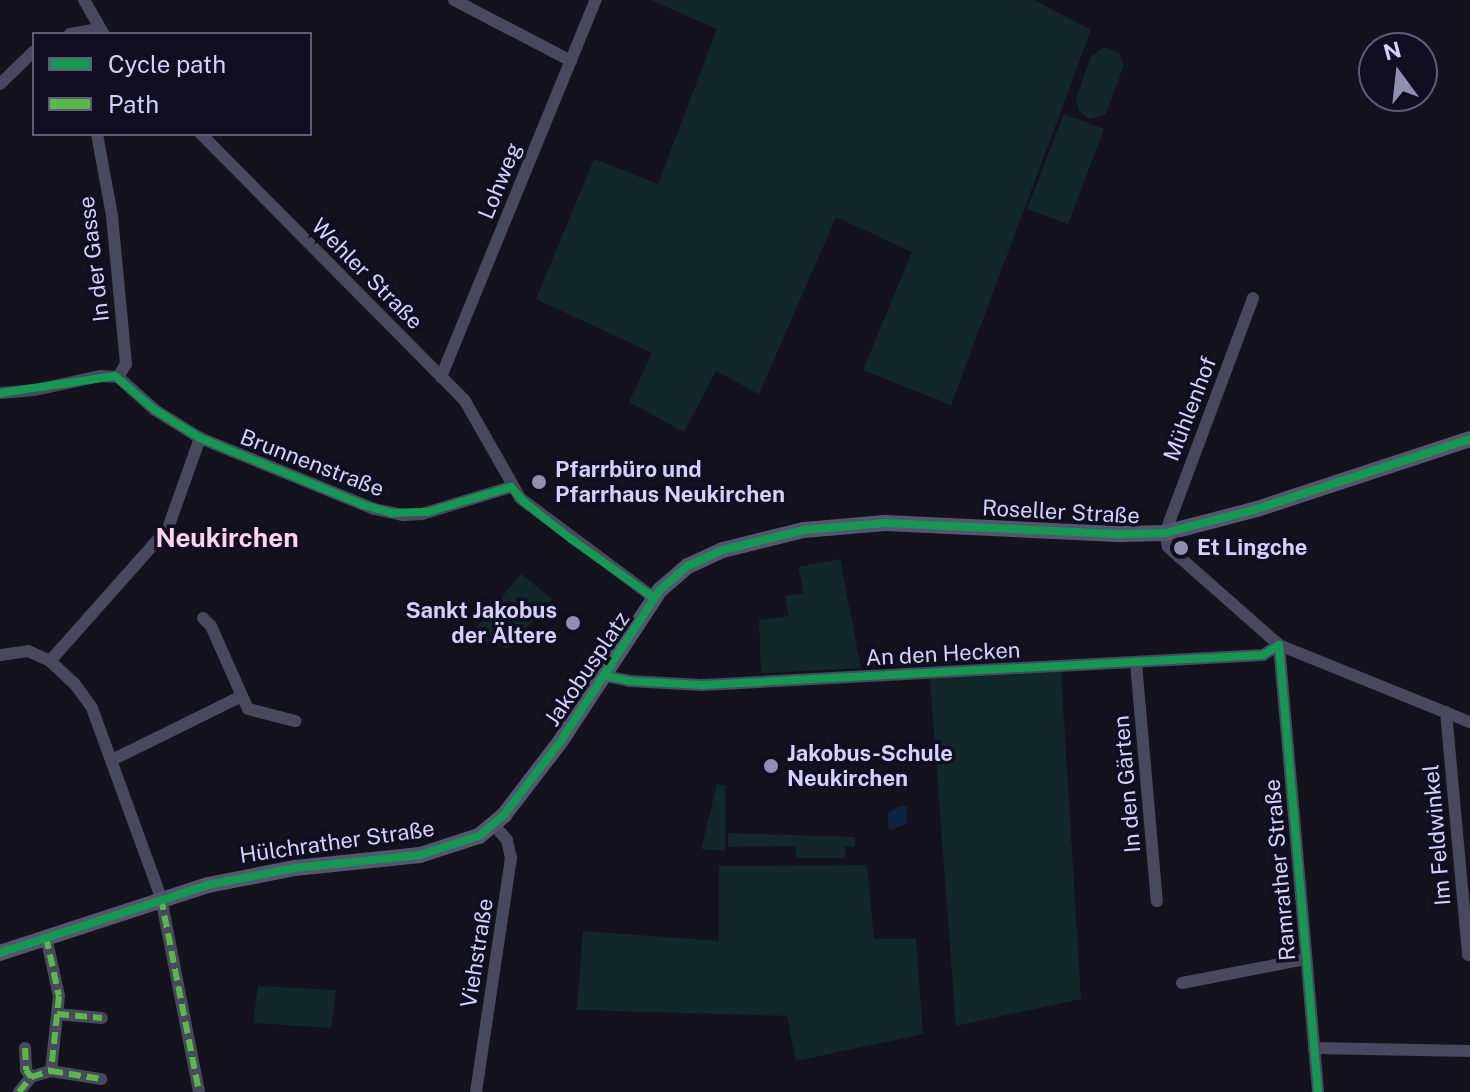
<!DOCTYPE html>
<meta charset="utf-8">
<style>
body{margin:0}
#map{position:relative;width:1470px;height:1092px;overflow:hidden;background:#14121d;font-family:"Public Sans",sans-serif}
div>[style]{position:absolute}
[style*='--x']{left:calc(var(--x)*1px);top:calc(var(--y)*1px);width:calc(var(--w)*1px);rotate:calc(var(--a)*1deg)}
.green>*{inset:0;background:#122828}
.water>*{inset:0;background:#0f2441}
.street>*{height:12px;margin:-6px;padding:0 6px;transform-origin:6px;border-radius:6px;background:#48485e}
.secondary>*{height:16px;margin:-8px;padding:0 8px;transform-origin:8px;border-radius:8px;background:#555570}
.quiet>*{height:6px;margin-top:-3px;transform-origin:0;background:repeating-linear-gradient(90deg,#58b947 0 12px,transparent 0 18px)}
.cycleway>*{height:8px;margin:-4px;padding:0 4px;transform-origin:4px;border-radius:4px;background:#139951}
.dots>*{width:22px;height:22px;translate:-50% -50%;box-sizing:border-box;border:4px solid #110e22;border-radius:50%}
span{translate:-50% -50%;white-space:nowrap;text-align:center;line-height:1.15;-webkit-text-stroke:7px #110e22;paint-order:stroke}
.street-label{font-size:22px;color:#d4d1fd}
.poi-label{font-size:22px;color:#d4d1fd;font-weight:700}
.left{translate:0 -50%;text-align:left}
.right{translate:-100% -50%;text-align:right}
.quarter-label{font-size:26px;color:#fdd3f0;font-weight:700}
.legend{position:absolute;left:32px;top:32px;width:280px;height:104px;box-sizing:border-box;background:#110e22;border:2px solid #5f5c7a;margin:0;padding:10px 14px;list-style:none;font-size:24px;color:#d4d1fd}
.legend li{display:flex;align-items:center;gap:16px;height:40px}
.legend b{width:40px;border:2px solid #5f5c7a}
.north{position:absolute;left:1358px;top:32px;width:80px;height:80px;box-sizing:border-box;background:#110e22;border:2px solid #5f5c7a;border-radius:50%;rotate:345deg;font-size:22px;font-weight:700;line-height:32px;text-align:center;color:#d4d1fd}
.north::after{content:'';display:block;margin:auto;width:28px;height:36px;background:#918eaf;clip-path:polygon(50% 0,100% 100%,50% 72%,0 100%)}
</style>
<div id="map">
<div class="green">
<div style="clip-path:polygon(650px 0,1034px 0,1091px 30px,951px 405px,863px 370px,912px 252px,836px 217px,759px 394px,716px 371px,684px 432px,629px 402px,652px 353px,536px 299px,594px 159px,658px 184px,717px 29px)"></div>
<div style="clip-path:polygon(1105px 47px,1120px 54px,1124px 65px,1106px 114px,1089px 119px,1079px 111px,1076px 99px,1091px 56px)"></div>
<div style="clip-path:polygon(1064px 114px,1104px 129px,1068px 224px,1027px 209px)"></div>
<div style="clip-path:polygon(840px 559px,861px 668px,761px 673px,759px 620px,789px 616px,785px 596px,804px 593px,798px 567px)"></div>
<div style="clip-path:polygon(521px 574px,552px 599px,507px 649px,470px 635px)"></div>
<div style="clip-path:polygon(1061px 672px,1081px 999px,956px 1026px,930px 679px)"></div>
<div style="clip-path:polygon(717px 784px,725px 786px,725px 851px,701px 849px)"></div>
<div style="clip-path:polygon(728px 833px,855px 837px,855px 847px,845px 846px,845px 858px,796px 858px,796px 846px,728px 847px)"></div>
<div style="clip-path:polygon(867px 865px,874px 939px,916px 939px,923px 1034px,796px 1061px,787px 1016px,577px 1010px,583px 931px,719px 941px,719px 866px)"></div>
<div style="clip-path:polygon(258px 986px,336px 990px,331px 1028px,253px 1023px)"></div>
</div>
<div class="water">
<div style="clip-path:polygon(899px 806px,907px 806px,907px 824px,889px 830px,887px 814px)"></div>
</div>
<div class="street">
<div style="--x:84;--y:0;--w:39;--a:60"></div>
<div style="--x:454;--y:0;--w:132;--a:27.5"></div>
<div style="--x:70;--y:34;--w:29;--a:-10"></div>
<div style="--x:0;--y:84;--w:47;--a:-44.1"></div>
<div style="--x:97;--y:134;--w:83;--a:79.6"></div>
<div style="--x:112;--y:216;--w:149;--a:84.6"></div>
<div style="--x:126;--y:364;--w:15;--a:122"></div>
<div style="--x:201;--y:134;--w:375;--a:45.3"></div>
<div style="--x:465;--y:401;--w:112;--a:60.4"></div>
<div style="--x:520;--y:498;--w:167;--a:36.7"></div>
<div style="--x:1253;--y:298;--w:251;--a:110.5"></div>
<div style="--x:1165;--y:533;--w:14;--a:78"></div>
<div style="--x:1168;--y:547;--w:148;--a:41.4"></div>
<div style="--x:1279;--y:645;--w:206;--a:22"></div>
<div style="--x:118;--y:377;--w:50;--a:41.7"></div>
<div style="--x:155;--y:410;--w:53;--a:31.9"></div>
<div style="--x:200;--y:438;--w:188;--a:22.2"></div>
<div style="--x:374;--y:509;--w:30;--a:12"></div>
<div style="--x:403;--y:515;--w:19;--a:-3"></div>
<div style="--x:422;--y:514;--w:93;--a:-16.9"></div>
<div style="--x:441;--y:377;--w:408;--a:-67.7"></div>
<div style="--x:0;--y:393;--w:35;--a:-5"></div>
<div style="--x:35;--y:390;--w:66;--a:-12.2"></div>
<div style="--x:100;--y:376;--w:18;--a:3"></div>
<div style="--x:203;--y:618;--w:11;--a:45"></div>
<div style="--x:211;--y:626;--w:77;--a:66.1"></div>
<div style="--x:1279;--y:645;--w:449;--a:85"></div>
<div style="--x:0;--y:655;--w:28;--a:-8"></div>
<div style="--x:28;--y:651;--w:24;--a:24"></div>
<div style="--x:50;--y:661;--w:178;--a:-48.4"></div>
<div style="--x:168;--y:528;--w:96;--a:-70.4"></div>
<div style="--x:50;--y:661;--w:33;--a:43"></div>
<div style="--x:74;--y:683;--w:31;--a:54"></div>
<div style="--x:92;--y:708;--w:202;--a:70"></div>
<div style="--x:161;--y:898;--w:198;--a:78.9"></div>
<div style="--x:1136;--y:663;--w:239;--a:85"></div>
<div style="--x:606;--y:676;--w:24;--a:12"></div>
<div style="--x:629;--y:681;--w:73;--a:3.1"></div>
<div style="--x:702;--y:685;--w:562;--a:-3.06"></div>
<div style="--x:1263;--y:655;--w:19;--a:-32"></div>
<div style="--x:1446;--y:712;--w:244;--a:84.8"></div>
<div style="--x:112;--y:760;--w:145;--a:-26.2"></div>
<div style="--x:242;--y:696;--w:14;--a:65"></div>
<div style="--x:248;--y:709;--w:49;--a:14.3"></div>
<div style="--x:46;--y:937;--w:60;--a:77.6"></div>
<div style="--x:59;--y:996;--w:75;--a:96.1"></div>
<div style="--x:1182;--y:983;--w:125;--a:-11"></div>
<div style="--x:57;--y:1014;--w:45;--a:5.1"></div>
<div style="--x:25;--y:1048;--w:22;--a:87"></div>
<div style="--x:26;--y:1070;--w:9;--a:54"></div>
<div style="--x:31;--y:1077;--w:21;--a:-17"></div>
<div style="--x:51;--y:1071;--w:51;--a:9.1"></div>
<div style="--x:1314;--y:1048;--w:156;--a:1.1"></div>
<div style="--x:19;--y:1092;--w:19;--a:-51"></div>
<div style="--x:476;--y:1092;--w:237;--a:-81.5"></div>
<div style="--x:511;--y:858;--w:18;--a:-103"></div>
<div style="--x:507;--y:840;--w:20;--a:-131"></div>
</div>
<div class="secondary">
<div style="--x:0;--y:953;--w:219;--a:-18.1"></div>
<div style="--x:208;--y:885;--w:89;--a:-11.1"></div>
<div style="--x:295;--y:868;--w:126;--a:-5.9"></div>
<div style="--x:420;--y:855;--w:62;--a:-17.9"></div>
<div style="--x:479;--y:836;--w:33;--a:-40"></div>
<div style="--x:504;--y:815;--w:92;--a:-52.5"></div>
<div style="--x:560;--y:742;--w:182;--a:-56.7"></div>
<div style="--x:660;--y:590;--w:37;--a:-41"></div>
<div style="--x:688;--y:566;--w:38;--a:-25"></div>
<div style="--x:723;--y:550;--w:83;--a:-13.9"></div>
<div style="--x:804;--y:530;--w:81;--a:-4.9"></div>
<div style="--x:885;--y:523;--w:237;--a:2.7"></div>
<div style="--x:1122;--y:534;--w:43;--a:-1.3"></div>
<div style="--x:1165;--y:533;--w:95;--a:-14.6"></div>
<div style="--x:1257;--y:509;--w:224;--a:-18.2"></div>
</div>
<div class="quiet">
<div style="--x:161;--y:898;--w:198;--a:78.9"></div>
<div style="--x:46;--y:937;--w:60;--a:77.6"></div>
<div style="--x:59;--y:996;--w:75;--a:96.1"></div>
<div style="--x:57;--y:1014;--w:45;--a:5.1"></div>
<div style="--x:25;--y:1048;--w:22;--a:87"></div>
<div style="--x:26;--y:1070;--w:9;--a:54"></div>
<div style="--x:31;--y:1077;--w:21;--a:-17"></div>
<div style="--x:51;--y:1071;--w:51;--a:9.1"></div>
<div style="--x:19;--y:1092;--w:19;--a:-51"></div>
</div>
<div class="cycleway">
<div style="--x:0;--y:393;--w:116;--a:-8.4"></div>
<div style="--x:115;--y:376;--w:52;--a:40.4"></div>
<div style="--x:155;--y:410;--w:53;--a:31.9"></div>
<div style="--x:200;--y:438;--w:176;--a:22.3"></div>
<div style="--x:363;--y:505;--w:30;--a:15"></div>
<div style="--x:392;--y:513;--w:36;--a:-2"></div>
<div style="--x:428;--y:512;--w:87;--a:-16.8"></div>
<div style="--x:511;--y:487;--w:20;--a:49"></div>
<div style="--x:524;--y:502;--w:60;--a:38.2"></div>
<div style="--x:571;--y:539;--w:102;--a:35.4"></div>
<div style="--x:606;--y:676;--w:24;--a:12"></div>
<div style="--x:629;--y:681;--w:73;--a:3.1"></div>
<div style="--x:702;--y:685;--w:562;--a:-3.06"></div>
<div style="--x:1263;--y:655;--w:19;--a:-32"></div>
<div style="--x:1279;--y:645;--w:449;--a:85"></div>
<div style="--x:0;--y:953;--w:219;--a:-18.1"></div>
<div style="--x:208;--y:885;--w:89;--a:-11.1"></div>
<div style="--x:295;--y:868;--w:126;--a:-5.9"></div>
<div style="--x:420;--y:855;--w:62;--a:-17.9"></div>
<div style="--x:479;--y:836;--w:33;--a:-40"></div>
<div style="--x:504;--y:815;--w:92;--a:-52.5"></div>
<div style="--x:560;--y:742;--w:182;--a:-56.7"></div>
<div style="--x:660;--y:590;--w:37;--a:-41"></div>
<div style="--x:688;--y:566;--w:38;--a:-25"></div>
<div style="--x:723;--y:550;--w:83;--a:-13.9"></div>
<div style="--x:804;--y:530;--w:81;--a:-4.9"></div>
<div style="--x:885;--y:523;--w:237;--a:2.7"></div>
<div style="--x:1122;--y:534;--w:43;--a:-1.3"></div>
<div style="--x:1165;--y:533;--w:95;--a:-14.6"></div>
<div style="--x:1257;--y:509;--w:224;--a:-18.2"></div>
</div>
<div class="dots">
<div style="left:539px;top:482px;background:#918eaf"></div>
<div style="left:1181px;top:548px;background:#918eaf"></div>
<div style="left:573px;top:623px;background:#918eaf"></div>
<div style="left:771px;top:766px;background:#918eaf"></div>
</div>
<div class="street-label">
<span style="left:500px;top:181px;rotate:-68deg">Lohweg</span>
<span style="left:94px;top:259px;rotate:-97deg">In der Gasse</span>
<span style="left:367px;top:274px;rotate:45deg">Wehler Straße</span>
<span style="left:1190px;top:409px;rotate:-69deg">Mühlenhof</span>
<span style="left:312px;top:463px;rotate:21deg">Brunnenstraße</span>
<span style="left:1061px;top:512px;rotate:3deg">Roseller Straße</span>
<span style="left:943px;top:654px;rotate:-3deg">An den Hecken</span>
<span style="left:587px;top:669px;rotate:-56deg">Jakobusplatz</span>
<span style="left:1127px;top:784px;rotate:-95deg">In den Gärten</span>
<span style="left:1437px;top:835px;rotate:-95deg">Im Feldwinkel</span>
<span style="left:337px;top:842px;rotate:-8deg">Hülchrather Straße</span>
<span style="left:1280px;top:870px;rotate:-95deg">Ramrather Straße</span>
<span style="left:477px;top:953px;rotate:-81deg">Viehstraße</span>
</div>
<div class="poi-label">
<span class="left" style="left:555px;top:482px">Pfarrbüro und<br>Pfarrhaus Neukirchen</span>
<span class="left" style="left:1197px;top:548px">Et Lingche</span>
<span class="right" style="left:557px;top:623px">Sankt Jakobus<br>der Ältere</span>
<span class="left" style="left:787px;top:766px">Jakobus-Schule<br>Neukirchen</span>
</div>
<div class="quarter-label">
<span style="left:227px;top:538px">Neukirchen</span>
</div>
<ul class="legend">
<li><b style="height:10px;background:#139951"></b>Cycle path</li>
<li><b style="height:10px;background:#58b947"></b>Path</li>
</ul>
<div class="north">N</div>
</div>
